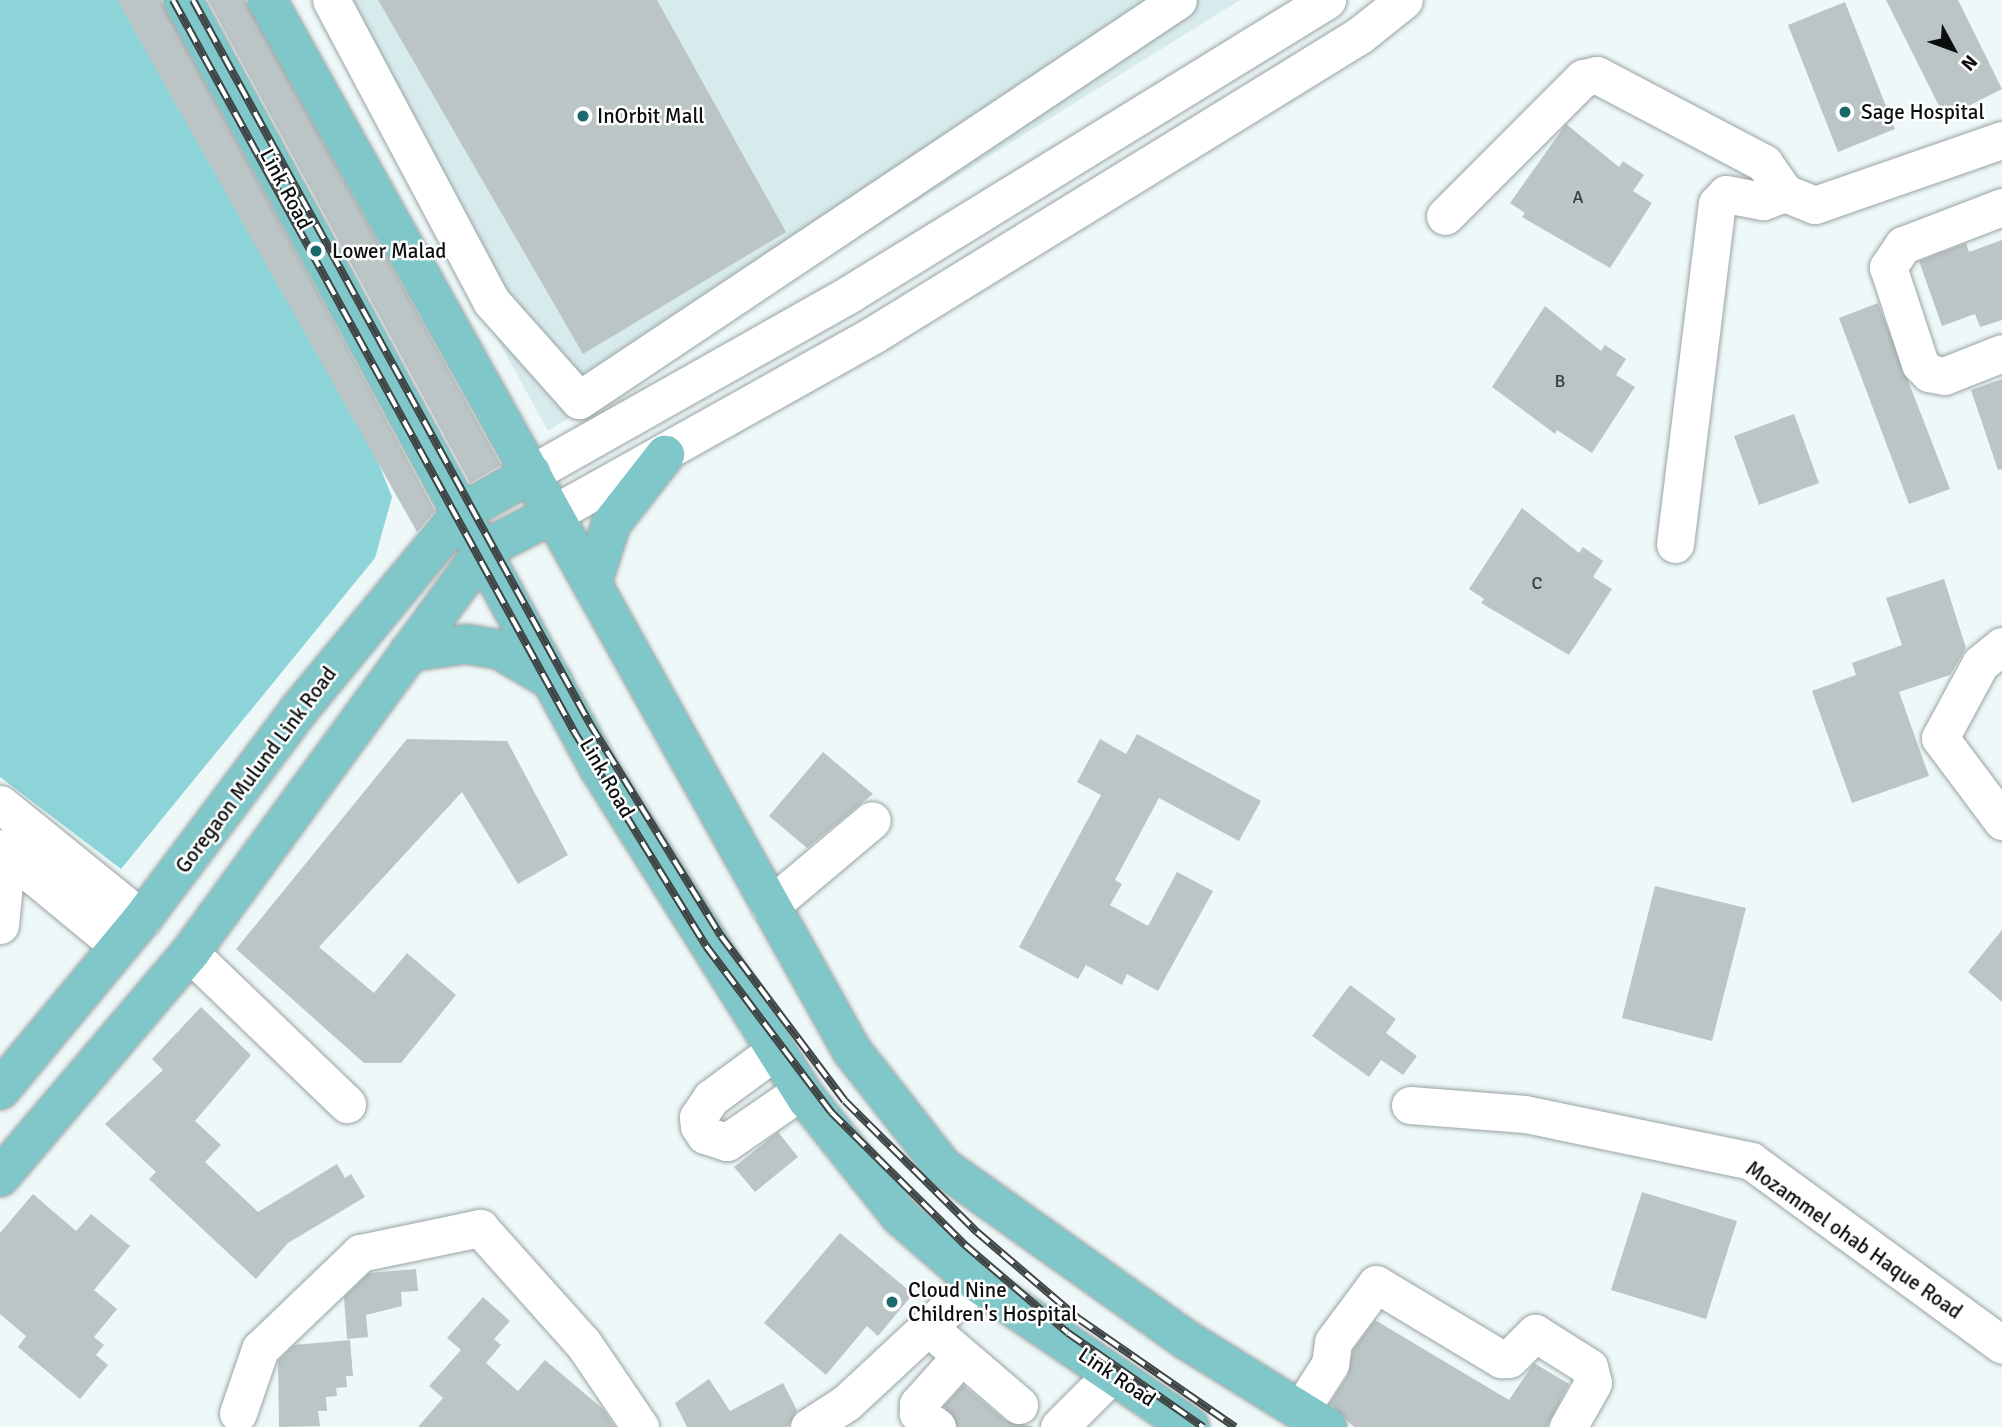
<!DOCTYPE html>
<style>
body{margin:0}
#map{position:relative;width:2002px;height:1427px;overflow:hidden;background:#eef8f8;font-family:Signika,sans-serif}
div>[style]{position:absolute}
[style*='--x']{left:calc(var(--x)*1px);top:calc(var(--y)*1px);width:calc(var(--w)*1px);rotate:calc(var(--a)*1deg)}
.built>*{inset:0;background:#d8ebec}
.green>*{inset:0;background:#8cd4d8}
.building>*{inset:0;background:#bcc5c6}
.roads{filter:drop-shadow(0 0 2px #9aa3a3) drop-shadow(0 0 2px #9aa3a3)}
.minor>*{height:37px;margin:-18.5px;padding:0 18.5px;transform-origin:18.5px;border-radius:18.5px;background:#fff}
.major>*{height:38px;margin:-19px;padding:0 19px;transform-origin:19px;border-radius:19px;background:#80c7ca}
.rail>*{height:8px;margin-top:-4px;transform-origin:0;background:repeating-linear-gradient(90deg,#fff 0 16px,#3f4444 0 32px);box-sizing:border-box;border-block:2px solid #3f4444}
.dots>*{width:19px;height:19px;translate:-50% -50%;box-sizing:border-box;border:4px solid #fff;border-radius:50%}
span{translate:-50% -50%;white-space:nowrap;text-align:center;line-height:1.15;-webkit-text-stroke:5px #fff;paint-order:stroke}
.number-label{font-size:18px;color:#383c3e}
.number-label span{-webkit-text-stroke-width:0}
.poi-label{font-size:21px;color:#0c0f10}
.left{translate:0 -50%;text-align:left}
.street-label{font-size:21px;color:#0c0f10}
.north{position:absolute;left:1918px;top:14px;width:70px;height:70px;-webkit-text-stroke:5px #fff;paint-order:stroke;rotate:131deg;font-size:19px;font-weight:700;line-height:28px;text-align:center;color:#0c0f10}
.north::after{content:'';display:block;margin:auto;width:24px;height:32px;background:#0c0f10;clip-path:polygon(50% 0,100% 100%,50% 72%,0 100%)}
</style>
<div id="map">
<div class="built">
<div style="clip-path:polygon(311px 0,1240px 0,548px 431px)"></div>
</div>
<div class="green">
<div style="clip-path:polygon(0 0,121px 0,372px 447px,392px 497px,375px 558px,121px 869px,0 777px)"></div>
</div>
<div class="building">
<div style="clip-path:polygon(117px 0,161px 0,435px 511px,417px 532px)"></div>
<div style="clip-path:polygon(208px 0,245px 0,501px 465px,470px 483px)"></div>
<div style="clip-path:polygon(378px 0,657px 0,786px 232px,583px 354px)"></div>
<div style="clip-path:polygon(1886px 0,1958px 0,2002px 89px,1945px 118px)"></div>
<div style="clip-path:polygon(1845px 2px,1895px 129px,1838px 152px,1788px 25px)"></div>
<div style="clip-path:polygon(1566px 124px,1619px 167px,1623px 161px,1644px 175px,1633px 191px,1652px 203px,1610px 268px,1522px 217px,1525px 213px,1510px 203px)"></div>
<div style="clip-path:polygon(2002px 240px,2002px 320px,1980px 327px,1975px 314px,1942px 326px,1919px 261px,1966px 243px,1969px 252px)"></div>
<div style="clip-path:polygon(1878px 303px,1950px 489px,1909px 504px,1839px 318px)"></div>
<div style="clip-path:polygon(1545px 306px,1601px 351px,1605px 345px,1626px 359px,1616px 375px,1635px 387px,1592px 453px,1557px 430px,1555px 434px,1492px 387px)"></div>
<div style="clip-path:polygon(2002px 379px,2002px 469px,1998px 470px,1971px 390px)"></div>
<div style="clip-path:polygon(1794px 414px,1819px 483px,1759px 505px,1734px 436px)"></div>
<div style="clip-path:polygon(1522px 508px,1579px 553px,1583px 547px,1603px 561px,1593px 577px,1612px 589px,1569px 655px,1481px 603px,1484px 599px,1469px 589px)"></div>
<div style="clip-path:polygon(1944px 579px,1966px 648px,1950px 675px,1899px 692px,1929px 776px,1852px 803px,1812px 691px,1856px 675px,1852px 663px,1902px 645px,1886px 598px)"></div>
<div style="clip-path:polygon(1137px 734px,1261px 801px,1239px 841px,1159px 798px,1115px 880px,1122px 884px,1110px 905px,1148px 926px,1177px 872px,1213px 891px,1158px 991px,1127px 974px,1122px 985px,1086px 965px,1078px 979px,1019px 947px,1101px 795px,1077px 782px,1100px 739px,1126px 754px)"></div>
<div style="clip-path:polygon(407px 739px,507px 741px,568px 855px,518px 884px,462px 792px,319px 947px,374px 993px,407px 953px,456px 995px,401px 1063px,364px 1063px,236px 949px)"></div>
<div style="clip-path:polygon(823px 752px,873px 794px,807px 848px,769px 816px)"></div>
<div style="clip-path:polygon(1655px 886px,1746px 908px,1712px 1041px,1622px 1018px)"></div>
<div style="clip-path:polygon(2002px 930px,2002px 1002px,1968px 972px)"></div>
<div style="clip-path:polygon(1350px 985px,1396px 1019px,1386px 1033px,1417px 1056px,1403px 1075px,1381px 1060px,1369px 1077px,1312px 1036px)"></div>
<div style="clip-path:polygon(201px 1007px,251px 1055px,195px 1121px,221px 1145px,205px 1162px,258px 1212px,337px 1164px,345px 1178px,351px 1174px,365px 1197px,288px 1243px,256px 1279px,149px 1179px,156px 1172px,105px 1124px,163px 1070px,152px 1059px)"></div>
<div style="clip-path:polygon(778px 1132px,798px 1157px,755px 1192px,734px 1167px)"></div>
<div style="clip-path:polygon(1642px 1192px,1737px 1221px,1706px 1319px,1611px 1290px)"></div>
<div style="clip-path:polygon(33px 1194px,76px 1231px,91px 1214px,130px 1246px,94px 1290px,117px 1309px,94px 1337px,104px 1345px,96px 1355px,108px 1365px,80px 1399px,18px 1347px,26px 1336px,0 1314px,0 1233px)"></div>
<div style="clip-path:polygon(840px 1233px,913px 1294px,878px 1336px,867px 1326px,826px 1375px,764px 1323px)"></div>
<div style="clip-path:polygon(416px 1269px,418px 1291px,401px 1292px,402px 1306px,366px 1315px,368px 1337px,347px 1339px,344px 1297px,369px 1273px)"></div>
<div style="clip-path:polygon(483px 1297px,510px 1321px,494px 1339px,501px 1345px,486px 1363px,518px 1391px,545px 1360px,603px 1409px,615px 1427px,418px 1427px,443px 1398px,429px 1386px,461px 1350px,447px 1338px)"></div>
<div style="clip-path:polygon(1375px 1320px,1509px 1400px,1534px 1363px,1569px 1384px,1547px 1427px,1354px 1427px,1330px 1403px,1348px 1375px,1353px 1350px)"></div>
<div style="clip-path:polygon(350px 1340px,353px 1376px,346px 1376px,347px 1387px,336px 1388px,337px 1396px,326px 1397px,327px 1411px,318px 1411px,320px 1426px,279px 1427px,278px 1361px,294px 1345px)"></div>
<div style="clip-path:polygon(709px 1379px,730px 1411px,783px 1383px,797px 1410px,788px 1427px,687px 1427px,675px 1403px)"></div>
<div style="clip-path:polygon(963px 1385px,1006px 1421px,1036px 1427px,958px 1427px,944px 1406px)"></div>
</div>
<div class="roads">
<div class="minor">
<div style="--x:331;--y:0;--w:341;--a:62"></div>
<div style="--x:491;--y:301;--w:132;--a:48.4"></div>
<div style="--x:579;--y:400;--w:720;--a:-33.73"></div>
<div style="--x:2002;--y:207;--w:106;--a:159"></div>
<div style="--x:1903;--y:245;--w:27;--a:124"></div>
<div style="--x:1888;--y:267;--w:102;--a:71.7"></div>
<div style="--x:1920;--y:364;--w:13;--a:45"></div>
<div style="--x:1929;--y:373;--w:15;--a:11"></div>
<div style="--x:1944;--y:376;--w:62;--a:-21.6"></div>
<div style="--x:1445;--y:216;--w:195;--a:-45"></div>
<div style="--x:1583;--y:78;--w:14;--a:-12"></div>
<div style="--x:1597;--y:75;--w:189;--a:27.8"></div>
<div style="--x:1764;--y:163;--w:37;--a:55"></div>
<div style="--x:1785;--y:193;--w:32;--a:22"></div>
<div style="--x:1815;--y:205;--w:198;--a:-19.2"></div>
<div style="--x:532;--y:473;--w:366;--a:-29.4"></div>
<div style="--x:851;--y:293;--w:559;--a:-31.61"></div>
<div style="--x:553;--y:514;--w:367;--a:-29.2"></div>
<div style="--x:873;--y:335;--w:572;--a:-31.63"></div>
<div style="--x:1360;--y:35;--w:56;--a:-38.5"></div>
<div style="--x:1675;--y:544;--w:343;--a:-83"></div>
<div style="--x:1717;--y:204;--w:13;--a:-48"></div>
<div style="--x:1726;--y:194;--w:38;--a:11"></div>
<div style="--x:1763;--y:201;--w:23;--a:-20"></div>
<div style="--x:2002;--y:646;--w:28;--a:141"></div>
<div style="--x:1980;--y:664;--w:84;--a:118.4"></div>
<div style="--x:1940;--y:738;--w:104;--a:53.2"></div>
<div style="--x:0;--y:804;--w:183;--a:39"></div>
<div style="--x:0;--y:848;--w:154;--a:39.5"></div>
<div style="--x:770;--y:906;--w:133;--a:-40.1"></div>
<div style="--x:0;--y:925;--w:71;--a:-84.4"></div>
<div style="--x:190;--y:953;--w:218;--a:43.9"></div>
<div style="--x:776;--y:1050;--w:81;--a:143.6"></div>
<div style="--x:711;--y:1098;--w:23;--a:124"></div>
<div style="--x:698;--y:1117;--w:9;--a:84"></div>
<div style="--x:699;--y:1126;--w:11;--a:56"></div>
<div style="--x:705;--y:1135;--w:23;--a:18"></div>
<div style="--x:727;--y:1142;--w:90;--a:-34.6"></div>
<div style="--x:1410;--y:1105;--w:115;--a:4.5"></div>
<div style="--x:1525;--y:1114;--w:231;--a:11.7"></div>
<div style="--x:1751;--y:1161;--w:311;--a:36.2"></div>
<div style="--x:928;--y:1327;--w:120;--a:40.6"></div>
<div style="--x:1300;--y:1411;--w:56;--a:-57.4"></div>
<div style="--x:1330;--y:1364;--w:22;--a:-82"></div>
<div style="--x:1333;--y:1342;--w:72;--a:-53.4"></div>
<div style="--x:1376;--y:1284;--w:146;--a:31"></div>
<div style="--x:1501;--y:1359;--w:8;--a:0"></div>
<div style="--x:1509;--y:1359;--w:37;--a:-45"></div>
<div style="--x:1535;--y:1333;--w:64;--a:32.2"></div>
<div style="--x:1589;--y:1367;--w:16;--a:76"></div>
<div style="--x:1593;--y:1383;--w:51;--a:119.6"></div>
<div style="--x:238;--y:1413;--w:68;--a:-71"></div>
<div style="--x:260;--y:1349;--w:139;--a:-43.8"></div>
<div style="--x:360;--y:1253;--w:123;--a:-11.8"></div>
<div style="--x:480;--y:1228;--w:154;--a:48.2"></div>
<div style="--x:583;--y:1343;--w:102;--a:55.8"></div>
<div style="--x:809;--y:1427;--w:44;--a:-33"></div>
<div style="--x:846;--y:1403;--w:178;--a:-42.9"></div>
<div style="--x:937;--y:1427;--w:24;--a:-144"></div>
<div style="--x:918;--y:1413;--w:9;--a:-90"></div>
<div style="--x:918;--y:1404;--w:64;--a:-48.1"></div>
<div style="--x:1059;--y:1427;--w:75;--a:-45"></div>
</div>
<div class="major">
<div style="--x:183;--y:0;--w:873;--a:61.56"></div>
<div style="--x:599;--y:768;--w:391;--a:57.9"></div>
<div style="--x:807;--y:1099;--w:149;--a:51.5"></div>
<div style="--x:900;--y:1216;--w:101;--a:41"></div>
<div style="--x:976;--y:1282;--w:258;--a:34.1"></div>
<div style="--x:267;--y:0;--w:1203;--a:60.9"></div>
<div style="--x:852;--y:1051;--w:147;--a:51.9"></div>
<div style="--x:943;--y:1167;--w:297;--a:35.4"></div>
<div style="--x:1185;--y:1339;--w:167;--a:31.8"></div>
<div style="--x:592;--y:584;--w:63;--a:-72.4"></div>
<div style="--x:611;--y:524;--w:88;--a:-52"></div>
<div style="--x:409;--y:652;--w:59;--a:-7.9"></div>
<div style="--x:467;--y:644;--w:34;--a:10"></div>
<div style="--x:500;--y:650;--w:61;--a:30.3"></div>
<div style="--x:0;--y:1090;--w:222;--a:-50.3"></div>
<div style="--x:142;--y:919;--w:260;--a:-53.1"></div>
<div style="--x:298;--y:711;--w:256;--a:-50.5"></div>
<div style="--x:461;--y:513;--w:81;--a:-29.4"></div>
<div style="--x:0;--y:1177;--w:294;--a:-49.7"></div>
<div style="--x:190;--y:953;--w:500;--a:-53.86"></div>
<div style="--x:485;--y:549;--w:76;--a:-27.2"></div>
</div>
</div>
<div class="rail">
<div style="--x:173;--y:0;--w:836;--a:61.26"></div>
<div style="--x:575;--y:733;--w:250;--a:58.4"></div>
<div style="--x:706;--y:946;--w:208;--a:53"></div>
<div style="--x:831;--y:1112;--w:189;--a:44.8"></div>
<div style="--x:965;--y:1245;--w:135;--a:40.5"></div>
<div style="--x:1068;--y:1333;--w:165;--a:34.8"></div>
<div style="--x:193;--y:0;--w:826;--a:61.26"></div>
<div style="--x:590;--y:724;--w:249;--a:58.3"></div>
<div style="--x:721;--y:936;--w:206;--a:53.1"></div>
<div style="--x:845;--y:1101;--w:186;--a:44.8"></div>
<div style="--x:977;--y:1232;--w:134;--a:40.5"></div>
<div style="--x:1079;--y:1319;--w:190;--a:34.7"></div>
</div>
<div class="dots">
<div style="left:1845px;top:112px;background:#1b686d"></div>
<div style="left:583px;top:116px;background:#1b686d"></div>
<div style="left:316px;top:251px;background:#1b686d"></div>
<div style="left:892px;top:1302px;background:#1b686d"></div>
</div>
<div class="number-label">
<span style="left:1578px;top:197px">A</span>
<span style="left:1560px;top:381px">B</span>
<span style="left:1537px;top:583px">C</span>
</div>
<div class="poi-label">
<span class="left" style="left:1861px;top:112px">Sage Hospital</span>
<span class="left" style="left:597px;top:116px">InOrbit Mall</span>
<span class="left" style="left:332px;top:251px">Lower Malad</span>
<span class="left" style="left:908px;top:1302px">Cloud Nine<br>Children's Hospital</span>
</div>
<div class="street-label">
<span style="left:286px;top:189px;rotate:62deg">Link Road</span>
<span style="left:256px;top:770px;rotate:-53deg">Goregaon Mulund Link Road</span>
<span style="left:607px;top:778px;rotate:60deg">Link Road</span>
<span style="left:1854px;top:1240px;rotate:35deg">Mozammel ohab Haque Road</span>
<span style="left:1117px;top:1377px;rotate:34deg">Link Road</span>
</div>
<div class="north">N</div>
</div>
